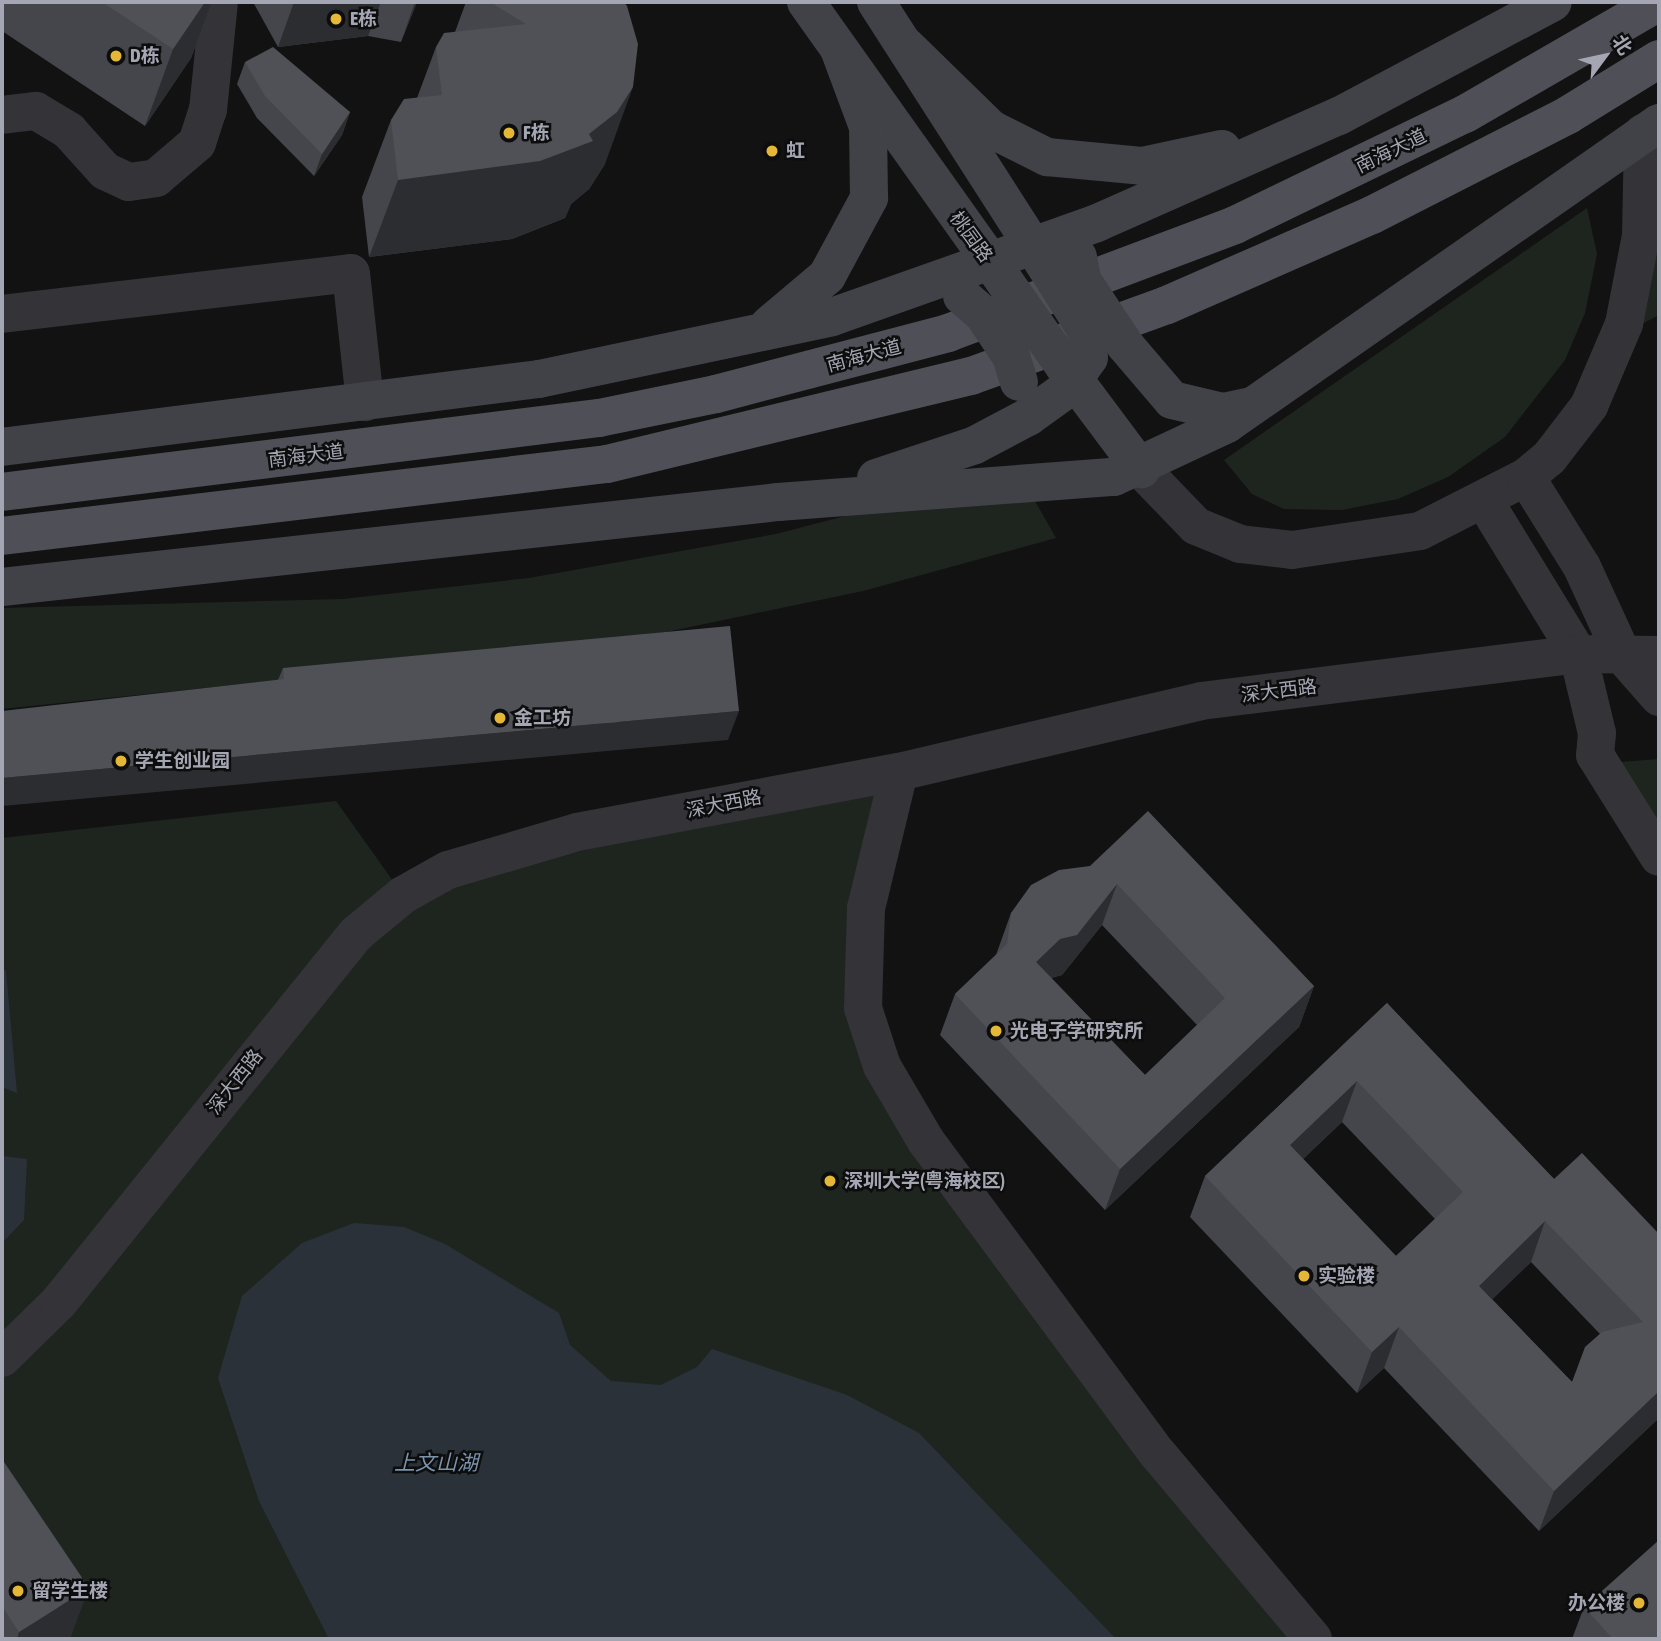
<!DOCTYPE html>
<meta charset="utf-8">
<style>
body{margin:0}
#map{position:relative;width:1661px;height:1641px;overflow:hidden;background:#121213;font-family:"Asap Condensed","Noto Sans SC",sans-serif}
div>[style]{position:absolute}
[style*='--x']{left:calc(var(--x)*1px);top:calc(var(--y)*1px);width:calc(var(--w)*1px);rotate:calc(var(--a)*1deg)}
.green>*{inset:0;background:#1e251f}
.water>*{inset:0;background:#2b3138}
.street>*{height:38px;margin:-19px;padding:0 19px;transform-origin:19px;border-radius:19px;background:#333338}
.secondary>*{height:38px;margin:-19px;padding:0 19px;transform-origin:19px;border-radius:19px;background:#414248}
.primary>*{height:38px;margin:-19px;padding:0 19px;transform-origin:19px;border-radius:19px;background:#4f5057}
.secondary-bridge>*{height:38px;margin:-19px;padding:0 19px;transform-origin:19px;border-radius:19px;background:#414248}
.wall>*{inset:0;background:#45464b}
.shaded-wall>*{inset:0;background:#2c2d30}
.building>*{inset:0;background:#4f5156}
.dots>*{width:19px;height:19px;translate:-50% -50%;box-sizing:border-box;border:4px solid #0d0d0e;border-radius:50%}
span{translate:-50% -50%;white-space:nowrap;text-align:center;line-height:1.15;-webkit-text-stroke:5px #0d0d0e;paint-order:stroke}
.poi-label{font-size:19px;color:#a4a7b3;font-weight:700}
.left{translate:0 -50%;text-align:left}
.right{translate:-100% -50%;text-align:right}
.street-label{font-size:19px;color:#a4a7b3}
.water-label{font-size:21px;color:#7c93ac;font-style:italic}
.frame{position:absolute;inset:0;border:4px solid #a4a7b3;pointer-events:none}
.north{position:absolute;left:1570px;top:21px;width:70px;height:70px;-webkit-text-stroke:5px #0d0d0e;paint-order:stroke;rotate:57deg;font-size:19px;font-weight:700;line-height:28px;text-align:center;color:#a4a7b3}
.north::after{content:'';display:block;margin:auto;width:24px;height:32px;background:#a4a7b3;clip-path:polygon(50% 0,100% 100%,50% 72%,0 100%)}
</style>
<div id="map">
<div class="green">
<div style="clip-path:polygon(1659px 159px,1659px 315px,1642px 324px)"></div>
<div style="clip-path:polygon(1587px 208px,1597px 254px,1585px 313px,1565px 360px,1505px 437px,1448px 477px,1398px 499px,1342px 510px,1284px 509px,1252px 494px,1224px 460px)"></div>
<div style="clip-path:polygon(1018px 471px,1056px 538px,863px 591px,666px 632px,468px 661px,2px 709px,2px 608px,343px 599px,529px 578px,776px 534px)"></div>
<div style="clip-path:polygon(1659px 759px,1659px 824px,1620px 762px)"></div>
<div style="clip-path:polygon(899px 772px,866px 908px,882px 1066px,1313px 1639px,67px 1639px,2px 1543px,2px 838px,336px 801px,403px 895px)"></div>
</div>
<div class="water">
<div style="clip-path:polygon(2px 967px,6px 971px,17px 1093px,2px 1087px)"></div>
<div style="clip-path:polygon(2px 1156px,27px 1159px,24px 1220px,2px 1243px)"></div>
<div style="clip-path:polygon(354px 1223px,404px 1227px,445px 1244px,559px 1313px,570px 1345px,611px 1381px,661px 1385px,697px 1367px,712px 1349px,847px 1395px,919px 1433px,1116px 1639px,329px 1639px,259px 1501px,218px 1378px,242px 1296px,302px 1243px)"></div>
</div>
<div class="street">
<div style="--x:2;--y:115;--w:34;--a:-7"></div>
<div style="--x:36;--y:111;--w:39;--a:31"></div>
<div style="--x:69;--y:131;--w:54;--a:48"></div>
<div style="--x:105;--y:171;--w:26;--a:25"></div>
<div style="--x:129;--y:182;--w:27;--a:-8"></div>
<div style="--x:156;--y:178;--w:54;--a:-40.5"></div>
<div style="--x:197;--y:143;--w:35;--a:-72"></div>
<div style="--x:208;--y:110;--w:109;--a:-84.2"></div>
<div style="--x:2;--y:314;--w:351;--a:-6.7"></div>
<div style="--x:351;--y:273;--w:130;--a:83.8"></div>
<div style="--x:1141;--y:469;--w:79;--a:46"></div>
<div style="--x:1196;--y:526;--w:48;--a:22.2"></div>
<div style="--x:1240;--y:544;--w:52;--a:6.6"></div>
<div style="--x:1292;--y:550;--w:129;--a:-8.4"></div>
<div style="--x:1420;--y:531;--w:119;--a:-27"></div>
<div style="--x:1526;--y:477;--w:30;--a:-40"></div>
<div style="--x:1549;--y:458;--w:66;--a:-52.4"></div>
<div style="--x:1589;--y:406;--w:89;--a:-66.9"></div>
<div style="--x:1624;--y:324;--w:90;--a:-79.1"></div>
<div style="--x:1641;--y:236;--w:103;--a:-88.9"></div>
<div style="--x:1526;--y:477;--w:106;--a:58.1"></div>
<div style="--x:1582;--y:567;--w:98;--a:65.3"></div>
<div style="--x:1623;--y:656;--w:55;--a:48.7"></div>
<div style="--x:1485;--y:502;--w:178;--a:58.5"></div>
<div style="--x:1578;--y:654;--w:81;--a:76.5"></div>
<div style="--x:1597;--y:733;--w:22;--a:95"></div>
<div style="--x:1595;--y:755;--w:120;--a:57.9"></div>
<div style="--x:899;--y:772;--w:140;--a:103.6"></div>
<div style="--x:866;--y:908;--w:100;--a:91.7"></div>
<div style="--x:863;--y:1008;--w:61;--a:71.9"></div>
<div style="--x:882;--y:1066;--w:87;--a:59.6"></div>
<div style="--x:926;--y:1141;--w:390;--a:53.5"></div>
<div style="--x:1158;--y:1454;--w:241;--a:50"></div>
<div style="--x:2;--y:1358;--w:80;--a:-44.5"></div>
<div style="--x:59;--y:1302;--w:473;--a:-51.1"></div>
<div style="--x:356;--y:934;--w:61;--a:-39.7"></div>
<div style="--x:403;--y:895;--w:51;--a:-29.1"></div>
<div style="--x:448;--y:870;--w:134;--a:-16.4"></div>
<div style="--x:577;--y:832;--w:328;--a:-10.6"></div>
<div style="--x:899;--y:772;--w:310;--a:-13.2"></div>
<div style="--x:1201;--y:701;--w:380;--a:-7.1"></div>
<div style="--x:1578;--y:654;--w:81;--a:0.7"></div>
</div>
<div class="secondary">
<div style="--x:806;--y:2;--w:344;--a:54.6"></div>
<div style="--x:876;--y:2;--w:316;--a:57.3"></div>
<div style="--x:906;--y:46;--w:119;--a:44.3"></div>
<div style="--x:991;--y:129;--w:63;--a:26.6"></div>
<div style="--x:1047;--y:157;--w:95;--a:5.4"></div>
<div style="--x:1142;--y:166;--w:82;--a:-12"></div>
<div style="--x:769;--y:325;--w:76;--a:-40.2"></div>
<div style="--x:827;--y:276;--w:89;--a:-61.7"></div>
<div style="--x:869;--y:198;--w:71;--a:-90.8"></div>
<div style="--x:868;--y:127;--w:83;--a:-110.4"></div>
<div style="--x:1125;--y:345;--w:72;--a:49.5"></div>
<div style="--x:1172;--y:400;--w:52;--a:13.2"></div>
<div style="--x:1223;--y:412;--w:30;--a:-12"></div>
<div style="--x:1064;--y:366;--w:129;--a:53.2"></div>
<div style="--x:2;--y:447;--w:541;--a:-7.22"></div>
<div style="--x:539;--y:379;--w:299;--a:-11.9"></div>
<div style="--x:832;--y:317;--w:281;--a:-19.5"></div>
<div style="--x:1097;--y:223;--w:265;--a:-23.9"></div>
<div style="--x:1339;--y:116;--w:242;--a:-28"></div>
<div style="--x:876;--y:478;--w:104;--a:-18.4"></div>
<div style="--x:975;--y:445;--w:60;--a:-27.8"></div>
<div style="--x:1028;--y:417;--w:48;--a:-35.7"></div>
<div style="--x:1067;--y:389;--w:38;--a:-55"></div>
<div style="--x:2;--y:587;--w:781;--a:-6.25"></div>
<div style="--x:778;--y:502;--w:337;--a:-4.3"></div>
<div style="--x:1114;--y:477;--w:125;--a:-25.1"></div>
<div style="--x:1227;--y:424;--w:527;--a:-34.87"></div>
</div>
<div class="primary">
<div style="--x:2;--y:492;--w:602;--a:-7.07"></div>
<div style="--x:599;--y:418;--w:119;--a:-11.6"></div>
<div style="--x:716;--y:394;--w:240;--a:-14.7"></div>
<div style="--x:948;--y:333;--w:307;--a:-20.6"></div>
<div style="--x:1235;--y:225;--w:255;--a:-25.8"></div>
<div style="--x:1465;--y:114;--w:224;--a:-30"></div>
<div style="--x:2;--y:536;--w:609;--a:-6.79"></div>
<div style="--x:607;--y:464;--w:374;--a:-13.6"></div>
<div style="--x:971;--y:376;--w:208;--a:-19.9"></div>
<div style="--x:1167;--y:305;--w:224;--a:-23.7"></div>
<div style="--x:1372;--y:215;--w:220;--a:-27"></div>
<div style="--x:1568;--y:115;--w:107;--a:-31.6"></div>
</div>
<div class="secondary-bridge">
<div style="--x:1078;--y:257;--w:23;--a:80"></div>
<div style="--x:1082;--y:280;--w:78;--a:56.5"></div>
<div style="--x:1047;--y:268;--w:73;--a:57.8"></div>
<div style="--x:1086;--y:330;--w:28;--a:84"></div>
<div style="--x:1005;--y:282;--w:103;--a:54.9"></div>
<div style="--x:962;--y:296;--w:28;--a:41"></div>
<div style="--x:983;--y:314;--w:50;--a:56.3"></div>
<div style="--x:1011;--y:356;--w:27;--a:73"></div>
</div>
<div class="wall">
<div style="clip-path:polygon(2px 2px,212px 2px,191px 58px,145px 126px,2px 31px)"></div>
<div style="clip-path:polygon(253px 2px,417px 2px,401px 42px,368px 36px,278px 47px)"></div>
<div style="clip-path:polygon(466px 2px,624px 2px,605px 164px,589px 189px,571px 204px,565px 218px,512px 239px,369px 257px,362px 197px,391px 120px,417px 98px,436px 47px,455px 32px)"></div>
<div style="clip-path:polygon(245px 62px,350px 112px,342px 135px,314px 176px,257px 118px,237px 84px)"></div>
<div style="clip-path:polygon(283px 668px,728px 740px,278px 680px)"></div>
<div style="clip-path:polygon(evenodd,1090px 866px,1314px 986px,1299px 1027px,1105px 1210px,940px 1035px,955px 994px,996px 955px,1011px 913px,1090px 866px,1102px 925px,1197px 1025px,1145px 1075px,1051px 978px,1062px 975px,1102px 925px)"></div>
<div style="clip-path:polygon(evenodd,1387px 1003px,1554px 1179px,1659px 1234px,1659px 1418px,1539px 1531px,1384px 1368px,1357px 1393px,1190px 1217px,1205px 1176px,1387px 1003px,1342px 1122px,1435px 1219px,1396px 1256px,1303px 1159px,1342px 1122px,1387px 1003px,1531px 1262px,1600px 1334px,1572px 1382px,1492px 1299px,1531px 1262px)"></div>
<div style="clip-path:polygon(2px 1459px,70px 1639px,2px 1639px)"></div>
<div style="clip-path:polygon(1584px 1607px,1659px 1639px,1572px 1639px)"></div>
</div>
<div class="shaded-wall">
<div style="clip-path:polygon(205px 2px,212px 2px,191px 58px,145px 126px,173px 49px)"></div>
<div style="clip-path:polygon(294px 2px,381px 2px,368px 36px,278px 47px)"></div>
<div style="clip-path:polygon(415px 2px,417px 2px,401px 42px)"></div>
<div style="clip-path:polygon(633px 87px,605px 164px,589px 189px,571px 204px,565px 218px,512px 239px,369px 257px,398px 180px)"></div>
<div style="clip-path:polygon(350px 112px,342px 135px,314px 176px,322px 154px)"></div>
<div style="clip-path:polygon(739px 711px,728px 740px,2px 806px,2px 778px)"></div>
<div style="clip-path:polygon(1117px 884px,1102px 925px,1062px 975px,1045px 979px,1036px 962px)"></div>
<div style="clip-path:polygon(1314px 986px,1299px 1027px,1105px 1210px,1120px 1169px)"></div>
<div style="clip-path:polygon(1357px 1081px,1342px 1122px,1275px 1186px,1290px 1145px)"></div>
<div style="clip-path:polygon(1545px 1221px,1531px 1262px,1464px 1327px,1479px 1286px)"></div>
<div style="clip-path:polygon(1399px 1327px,1384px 1368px,1357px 1393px,1372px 1352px)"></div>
<div style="clip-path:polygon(1659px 1391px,1659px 1418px,1539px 1531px,1554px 1491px)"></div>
<div style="clip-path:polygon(89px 1588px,70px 1639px,17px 1639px,19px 1632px)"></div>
</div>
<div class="building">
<div style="clip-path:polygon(102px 2px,205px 2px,173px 49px)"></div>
<div style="clip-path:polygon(490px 2px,624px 2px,627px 6px,638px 44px,633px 87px,617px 112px,589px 134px,593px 141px,540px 161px,398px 180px,391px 120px,404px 99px,442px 95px,436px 47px,444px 33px,526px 24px)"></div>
<div style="clip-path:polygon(273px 47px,350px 112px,322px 154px,265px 96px,245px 62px)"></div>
<div style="clip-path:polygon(730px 626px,739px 711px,2px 778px,2px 711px,284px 679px,283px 668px)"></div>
<div style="clip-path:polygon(evenodd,1148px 811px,1314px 986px,1120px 1169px,955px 994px,1007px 944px,1011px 913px,1031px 885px,1059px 870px,1090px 866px,1148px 811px,1117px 884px,1225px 998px,1145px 1075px,1036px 962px,1060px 939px,1077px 935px,1117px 884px)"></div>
<div style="clip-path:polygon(evenodd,1387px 1003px,1554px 1179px,1582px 1153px,1659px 1234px,1659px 1391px,1554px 1491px,1399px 1327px,1372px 1352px,1205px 1176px,1387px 1003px,1357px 1081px,1463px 1192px,1396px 1256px,1290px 1145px,1357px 1081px,1387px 1003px,1545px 1221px,1643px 1322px,1602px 1332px,1585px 1347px,1572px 1382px,1479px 1286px,1545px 1221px)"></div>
<div style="clip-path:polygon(2px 1459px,89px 1588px,19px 1632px,2px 1606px)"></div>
<div style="clip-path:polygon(1659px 1540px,1659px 1639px,1613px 1639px,1584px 1607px)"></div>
</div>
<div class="dots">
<div style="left:336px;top:19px;background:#e5b737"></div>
<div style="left:116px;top:56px;background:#e5b737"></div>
<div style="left:509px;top:133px;background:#e5b737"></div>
<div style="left:772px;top:151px;background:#e5b737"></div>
<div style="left:500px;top:718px;background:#e5b737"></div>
<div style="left:121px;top:761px;background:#e5b737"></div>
<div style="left:996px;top:1031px;background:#e5b737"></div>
<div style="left:830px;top:1181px;background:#e5b737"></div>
<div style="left:1304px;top:1276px;background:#e5b737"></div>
<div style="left:18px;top:1591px;background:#e5b737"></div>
<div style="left:1639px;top:1603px;background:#e5b737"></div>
</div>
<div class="poi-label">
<span class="left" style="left:350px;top:19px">E栋</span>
<span class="left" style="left:130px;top:56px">D栋</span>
<span class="left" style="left:523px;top:133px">F栋</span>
<span class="left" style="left:786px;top:151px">虹</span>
<span class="left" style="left:514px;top:718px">金工坊</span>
<span class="left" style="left:135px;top:761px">学生创业园</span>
<span class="left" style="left:1010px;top:1031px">光电子学研究所</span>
<span class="left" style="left:844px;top:1181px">深圳大学(粤海校区)</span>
<span class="left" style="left:1318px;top:1276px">实验楼</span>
<span class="left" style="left:32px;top:1591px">留学生楼</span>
<span class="right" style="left:1625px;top:1603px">办公楼</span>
</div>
<div class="street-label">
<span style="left:1391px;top:151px;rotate:-26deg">南海大道</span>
<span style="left:971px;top:237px;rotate:54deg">桃园路</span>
<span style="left:864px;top:356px;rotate:-15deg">南海大道</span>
<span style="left:306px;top:456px;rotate:-7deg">南海大道</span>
<span style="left:1279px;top:691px;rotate:-7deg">深大西路</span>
<span style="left:724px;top:804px;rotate:-11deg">深大西路</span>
<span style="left:235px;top:1082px;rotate:-52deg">深大西路</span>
</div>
<div class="water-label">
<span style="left:436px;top:1462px">上文山湖</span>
</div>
<div class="frame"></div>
<div class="north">北</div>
</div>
